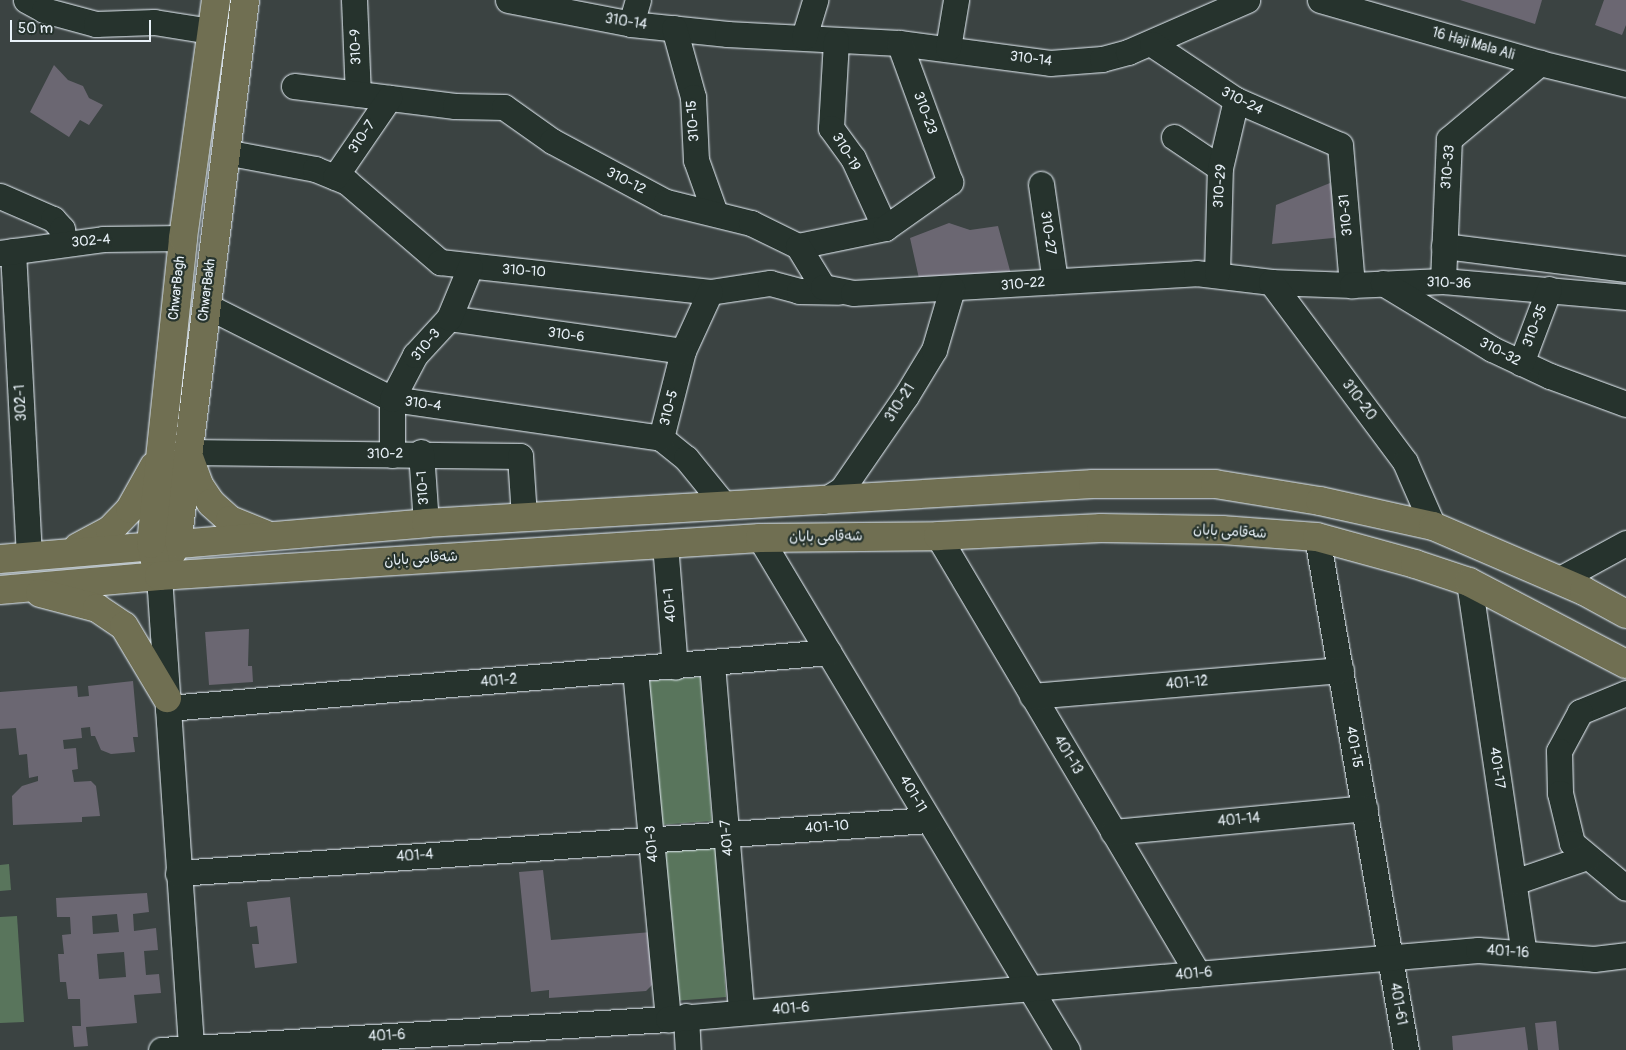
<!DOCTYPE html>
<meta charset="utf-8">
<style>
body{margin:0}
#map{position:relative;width:1626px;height:1050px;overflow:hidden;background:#3b4342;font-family:Pangolin,"Playpen Sans Arabic",sans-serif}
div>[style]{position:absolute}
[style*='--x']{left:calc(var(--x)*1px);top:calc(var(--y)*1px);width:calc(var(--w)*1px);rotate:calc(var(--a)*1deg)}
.green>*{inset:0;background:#59755c}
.building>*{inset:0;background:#6b6772}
.roads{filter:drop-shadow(0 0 1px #e8f1f8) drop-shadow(0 0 1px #e8f1f8)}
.minor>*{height:25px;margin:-12.5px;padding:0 12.5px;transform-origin:12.5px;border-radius:12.5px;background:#26332d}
.major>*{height:28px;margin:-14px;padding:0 14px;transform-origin:14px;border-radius:14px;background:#706f52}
span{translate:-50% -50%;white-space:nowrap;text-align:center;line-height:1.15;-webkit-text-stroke:4.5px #26332d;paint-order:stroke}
.street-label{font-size:14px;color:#e8f1f8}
.scale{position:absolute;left:10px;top:20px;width:141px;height:22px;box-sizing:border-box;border:2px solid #e8f1f8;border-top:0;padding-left:6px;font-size:15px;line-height:18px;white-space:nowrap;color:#e8f1f8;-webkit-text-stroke:4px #26332d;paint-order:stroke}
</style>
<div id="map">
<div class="green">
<div style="clip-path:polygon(700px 677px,712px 821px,659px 825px,648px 681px)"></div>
<div style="clip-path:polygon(716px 845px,726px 997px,674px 1001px,663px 848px)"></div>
<div style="clip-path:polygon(9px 864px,11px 890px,0 891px,0 865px)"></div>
<div style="clip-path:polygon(17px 916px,24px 1022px,0 1023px,0 917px)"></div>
</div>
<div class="building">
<div style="clip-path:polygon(1460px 0,1542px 0,1535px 24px)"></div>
<div style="clip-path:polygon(1604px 0,1626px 0,1626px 25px,1622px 35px,1595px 25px)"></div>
<div style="clip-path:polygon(54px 65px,68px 80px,83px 86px,89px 98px,103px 105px,89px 125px,80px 120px,69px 137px,30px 112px)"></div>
<div style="clip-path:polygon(1330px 183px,1343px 237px,1272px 244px,1276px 205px)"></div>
<div style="clip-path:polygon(949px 223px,970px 230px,998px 226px,1012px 278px,920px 283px,910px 238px)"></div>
<div style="clip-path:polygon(249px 629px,248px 666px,252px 666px,253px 682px,209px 685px,205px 632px)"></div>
<div style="clip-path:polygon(133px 681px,138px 737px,133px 737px,135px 752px,111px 754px,101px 750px,95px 736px,91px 736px,90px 727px,81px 728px,82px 738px,63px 740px,64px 749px,76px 748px,78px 769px,72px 770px,74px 782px,91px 781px,96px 786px,100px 816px,82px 817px,82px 822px,13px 825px,12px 796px,22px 786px,38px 781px,38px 776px,29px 778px,27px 754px,19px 755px,16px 728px,0 729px,0 692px,77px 686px,78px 697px,89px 696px,88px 686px)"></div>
<div style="clip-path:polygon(543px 870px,551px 940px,652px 932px,656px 981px,646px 991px,549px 998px,549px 990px,531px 992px,519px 872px)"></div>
<div style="clip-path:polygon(evenodd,147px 893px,149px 912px,133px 914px,134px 931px,156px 928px,158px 950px,144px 951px,146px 975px,159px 974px,161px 993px,134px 995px,137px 1023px,86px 1027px,88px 1046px,74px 1047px,72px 1026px,81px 1026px,80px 999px,68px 999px,66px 982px,60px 982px,58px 954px,64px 954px,62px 935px,71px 934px,70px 917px,57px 917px,56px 898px,147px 893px,117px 914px,119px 932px,93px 934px,92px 916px,117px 914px,147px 893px,124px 952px,126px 977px,99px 979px,97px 954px,124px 952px)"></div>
<div style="clip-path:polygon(290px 897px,297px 963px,255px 968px,252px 944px,259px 944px,257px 926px,250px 927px,247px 902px)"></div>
<div style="clip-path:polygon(1556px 1021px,1559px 1050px,1538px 1050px,1535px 1023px)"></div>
<div style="clip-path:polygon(1525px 1027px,1528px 1050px,1453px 1050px,1452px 1036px)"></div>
</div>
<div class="roads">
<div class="minor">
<div style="--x:26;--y:0;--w:21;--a:29"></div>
<div style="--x:44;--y:10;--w:54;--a:15.1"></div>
<div style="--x:96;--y:24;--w:58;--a:-2"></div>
<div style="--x:154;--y:22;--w:58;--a:9"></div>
<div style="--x:354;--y:0;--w:94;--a:87.6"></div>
<div style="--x:508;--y:0;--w:125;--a:11"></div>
<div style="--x:631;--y:24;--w:97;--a:5.9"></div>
<div style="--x:727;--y:34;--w:172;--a:3"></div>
<div style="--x:899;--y:43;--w:152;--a:7.5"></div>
<div style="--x:1050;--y:63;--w:52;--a:-4.4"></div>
<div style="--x:1102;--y:59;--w:27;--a:-15"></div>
<div style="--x:1128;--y:52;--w:130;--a:-23.6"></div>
<div style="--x:1320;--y:0;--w:229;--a:16"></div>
<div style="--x:1540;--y:63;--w:89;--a:13.7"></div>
<div style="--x:631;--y:24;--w:25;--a:-74"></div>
<div style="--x:674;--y:28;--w:72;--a:74.6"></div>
<div style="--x:693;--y:97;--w:63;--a:87.3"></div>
<div style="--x:696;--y:160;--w:56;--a:70.3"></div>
<div style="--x:804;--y:37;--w:39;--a:-73"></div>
<div style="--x:836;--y:41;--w:87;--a:93.3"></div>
<div style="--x:831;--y:128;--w:37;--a:54"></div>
<div style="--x:853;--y:158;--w:77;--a:65.4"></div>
<div style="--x:1152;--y:44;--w:101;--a:33.7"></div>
<div style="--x:1236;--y:100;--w:113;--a:23.4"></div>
<div style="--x:1340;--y:145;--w:141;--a:85.1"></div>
<div style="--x:948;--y:48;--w:49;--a:-80.5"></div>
<div style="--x:294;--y:86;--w:162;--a:7.1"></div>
<div style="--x:455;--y:106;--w:49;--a:1.2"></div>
<div style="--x:504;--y:107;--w:59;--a:35.3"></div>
<div style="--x:552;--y:141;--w:129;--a:28.2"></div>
<div style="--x:666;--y:202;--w:88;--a:13.9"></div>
<div style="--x:751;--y:223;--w:52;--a:26.1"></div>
<div style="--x:798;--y:246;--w:89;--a:-11.7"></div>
<div style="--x:885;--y:228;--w:80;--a:-35.3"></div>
<div style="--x:950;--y:182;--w:148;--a:-110.1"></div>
<div style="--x:1174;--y:137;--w:55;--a:34"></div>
<div style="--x:225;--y:152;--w:92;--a:10.7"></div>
<div style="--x:315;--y:169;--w:35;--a:22"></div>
<div style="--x:347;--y:182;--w:123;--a:40.7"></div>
<div style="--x:440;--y:262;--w:272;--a:6.3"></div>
<div style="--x:710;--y:292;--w:61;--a:-8.5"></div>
<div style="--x:770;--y:283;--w:30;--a:15"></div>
<div style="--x:799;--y:291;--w:39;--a:1"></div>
<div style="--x:335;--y:177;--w:96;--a:-55.6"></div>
<div style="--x:1041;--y:184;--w:98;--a:81.8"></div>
<div style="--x:0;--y:196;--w:58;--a:23.5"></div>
<div style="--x:53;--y:219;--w:13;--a:48"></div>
<div style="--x:62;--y:229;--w:14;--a:82"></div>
<div style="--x:798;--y:246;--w:48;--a:58.6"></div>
<div style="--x:823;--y:287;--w:31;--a:11"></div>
<div style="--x:853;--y:293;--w:344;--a:-3.3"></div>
<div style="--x:1196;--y:273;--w:76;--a:6.8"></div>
<div style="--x:1271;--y:282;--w:81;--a:2.1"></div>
<div style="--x:1352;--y:285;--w:91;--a:-2.5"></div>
<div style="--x:1443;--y:281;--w:184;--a:5"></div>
<div style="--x:1444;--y:246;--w:183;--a:7.2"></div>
<div style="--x:13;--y:251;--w:305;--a:87"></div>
<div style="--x:0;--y:253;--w:104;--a:-7.7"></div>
<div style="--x:103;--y:239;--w:80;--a:-0.7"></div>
<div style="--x:1217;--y:273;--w:105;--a:-88.4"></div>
<div style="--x:1220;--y:168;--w:70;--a:-76.8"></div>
<div style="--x:1443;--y:281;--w:142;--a:-87.6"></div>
<div style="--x:1449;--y:139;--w:119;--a:-39.9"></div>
<div style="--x:1271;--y:282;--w:224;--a:53.3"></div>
<div style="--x:1405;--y:462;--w:70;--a:66.4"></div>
<div style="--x:1383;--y:283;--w:127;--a:31.2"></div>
<div style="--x:1492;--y:349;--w:64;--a:25"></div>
<div style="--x:1550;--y:376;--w:81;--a:20.2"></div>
<div style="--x:710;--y:292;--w:65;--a:114.6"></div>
<div style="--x:683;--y:351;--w:90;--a:104.2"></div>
<div style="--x:661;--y:438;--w:32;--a:39"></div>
<div style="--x:686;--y:458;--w:62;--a:50.9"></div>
<div style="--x:205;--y:305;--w:209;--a:26.7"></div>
<div style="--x:392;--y:399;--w:272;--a:8.2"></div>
<div style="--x:449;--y:318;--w:236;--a:8"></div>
<div style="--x:1521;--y:363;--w:79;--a:-69.3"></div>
<div style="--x:189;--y:452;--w:331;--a:0.7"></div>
<div style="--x:520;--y:456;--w:61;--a:86.2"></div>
<div style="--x:421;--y:452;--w:71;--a:86"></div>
<div style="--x:392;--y:455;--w:56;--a:-90"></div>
<div style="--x:392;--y:399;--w:50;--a:-62.4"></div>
<div style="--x:415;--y:355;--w:50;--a:-47.4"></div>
<div style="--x:449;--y:318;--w:55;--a:-67.6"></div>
<div style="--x:823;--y:501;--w:22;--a:-32"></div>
<div style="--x:842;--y:489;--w:113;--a:-55.5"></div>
<div style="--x:906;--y:396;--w:54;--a:-58.7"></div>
<div style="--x:934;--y:350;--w:64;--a:-73.6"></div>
<div style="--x:938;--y:536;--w:509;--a:59.31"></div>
<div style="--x:1317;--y:537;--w:521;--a:80.16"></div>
<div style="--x:760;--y:538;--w:597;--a:59.05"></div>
<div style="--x:665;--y:544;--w:123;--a:85.4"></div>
<div style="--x:159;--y:576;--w:475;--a:86.1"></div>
<div style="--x:1558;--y:580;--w:77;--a:-28.6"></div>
<div style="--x:1469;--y:582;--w:375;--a:81.6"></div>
<div style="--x:712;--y:664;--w:349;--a:85.2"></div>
<div style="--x:635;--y:670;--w:351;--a:84.6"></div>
<div style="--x:1626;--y:693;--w:50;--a:157.6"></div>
<div style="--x:1580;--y:712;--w:44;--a:118.3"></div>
<div style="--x:1559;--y:751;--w:42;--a:88.6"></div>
<div style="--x:1560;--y:793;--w:51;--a:76.5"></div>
<div style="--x:1572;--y:843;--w:70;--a:39.8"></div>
<div style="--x:1032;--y:696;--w:310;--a:-4.8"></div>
<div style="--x:168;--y:708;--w:663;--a:-4.84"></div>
<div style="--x:1113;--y:832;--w:253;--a:-5.4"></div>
<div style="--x:178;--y:873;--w:752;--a:-4.04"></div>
<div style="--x:1514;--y:882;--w:77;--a:-18.9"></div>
<div style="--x:686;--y:1016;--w:34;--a:87"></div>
<div style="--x:161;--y:1050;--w:508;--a:-3.5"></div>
<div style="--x:668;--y:1019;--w:813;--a:-4.87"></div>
<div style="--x:1478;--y:950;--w:116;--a:4.4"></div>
<div style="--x:1594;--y:959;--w:32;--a:-7"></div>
</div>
<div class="major">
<div style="--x:189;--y:457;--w:30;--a:70"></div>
<div style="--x:199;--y:485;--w:22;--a:56"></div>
<div style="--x:211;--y:503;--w:25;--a:42"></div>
<div style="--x:230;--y:520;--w:38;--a:22"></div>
<div style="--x:78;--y:547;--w:36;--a:-28"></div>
<div style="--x:110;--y:530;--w:29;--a:-46"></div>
<div style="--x:130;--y:509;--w:49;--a:-60.8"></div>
<div style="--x:0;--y:559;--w:428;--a:-4.8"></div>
<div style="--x:426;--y:523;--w:668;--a:-3.35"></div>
<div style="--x:1093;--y:484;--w:122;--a:0"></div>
<div style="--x:1215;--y:484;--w:106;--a:9.2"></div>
<div style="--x:1320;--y:501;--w:116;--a:12.5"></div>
<div style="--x:1433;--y:526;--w:164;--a:23.3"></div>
<div style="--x:1584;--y:591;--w:48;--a:28.7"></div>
<div style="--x:168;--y:559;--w:17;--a:-59"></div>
<div style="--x:177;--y:544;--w:548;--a:-82.87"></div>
<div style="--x:155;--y:561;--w:17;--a:-103"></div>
<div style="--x:151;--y:544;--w:308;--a:-84"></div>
<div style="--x:183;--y:238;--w:240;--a:-82.1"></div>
<div style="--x:0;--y:590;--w:160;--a:-5"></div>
<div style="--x:159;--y:576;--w:602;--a:-3.62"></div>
<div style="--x:760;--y:538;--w:178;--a:-0.6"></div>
<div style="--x:938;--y:536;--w:163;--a:-2.8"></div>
<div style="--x:1101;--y:528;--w:121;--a:0.9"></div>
<div style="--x:1222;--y:530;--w:95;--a:4.2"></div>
<div style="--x:1317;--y:537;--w:102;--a:15.4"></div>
<div style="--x:1415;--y:564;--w:57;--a:18.4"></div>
<div style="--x:1469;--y:582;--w:177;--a:27.6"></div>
<div style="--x:40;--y:593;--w:59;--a:14.7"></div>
<div style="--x:97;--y:608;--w:32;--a:34"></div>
<div style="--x:124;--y:626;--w:84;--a:59.2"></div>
</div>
</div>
<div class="street-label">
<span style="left:626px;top:22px;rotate:9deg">310-14</span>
<span style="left:1473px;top:44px;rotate:16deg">16 Haji Mala Ali</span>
<span style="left:356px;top:47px;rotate:-92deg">310-9</span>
<span style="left:1031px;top:59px;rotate:7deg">310-14</span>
<span style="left:1242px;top:101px;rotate:27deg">310-24</span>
<span style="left:925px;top:113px;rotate:70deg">310-23</span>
<span style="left:693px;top:121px;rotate:-94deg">310-15</span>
<span style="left:362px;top:137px;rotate:-56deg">310-7</span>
<span style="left:846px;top:152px;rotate:59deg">310-19</span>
<span style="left:1448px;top:167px;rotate:-85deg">310-33</span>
<span style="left:626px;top:181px;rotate:27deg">310-12</span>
<span style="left:1220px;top:186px;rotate:-86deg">310-29</span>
<span style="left:1346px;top:215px;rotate:-95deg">310-31</span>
<span style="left:1048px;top:233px;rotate:82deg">310-27</span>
<span style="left:91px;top:241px;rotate:-5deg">302-4</span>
<span style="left:524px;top:271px;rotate:4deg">310-10</span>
<span style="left:1449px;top:283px;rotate:2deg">310-36</span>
<span style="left:1023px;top:284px;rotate:-5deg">310-22</span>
<span style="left:177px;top:288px;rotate:-84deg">ChwarBagh</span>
<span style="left:207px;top:290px;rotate:-83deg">ChwarBakh</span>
<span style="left:1535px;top:326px;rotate:-69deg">310-35</span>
<span style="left:566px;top:335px;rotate:8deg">310-6</span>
<span style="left:426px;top:345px;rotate:-51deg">310-3</span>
<span style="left:1500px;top:352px;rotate:28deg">310-32</span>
<span style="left:1359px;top:400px;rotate:53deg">310-20</span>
<span style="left:21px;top:403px;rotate:-93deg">302-1</span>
<span style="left:900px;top:403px;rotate:-57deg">310-21</span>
<span style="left:423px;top:404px;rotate:8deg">310-4</span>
<span style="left:669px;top:408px;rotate:-76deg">310-5</span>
<span style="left:385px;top:454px;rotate:-1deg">310-2</span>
<span style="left:423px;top:488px;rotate:-94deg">310-1</span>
<span style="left:1230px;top:532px;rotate:3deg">شەقامی بابان</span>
<span style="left:826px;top:537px;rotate:-1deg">شەقامی بابان</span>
<span style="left:421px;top:559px;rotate:-4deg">شەقامی بابان</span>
<span style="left:670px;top:605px;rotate:-95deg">401-1</span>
<span style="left:499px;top:681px;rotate:-5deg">401-2</span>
<span style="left:1187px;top:683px;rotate:-5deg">401-12</span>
<span style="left:1354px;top:747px;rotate:80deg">401-15</span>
<span style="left:1068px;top:755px;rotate:59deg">401-13</span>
<span style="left:1497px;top:768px;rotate:82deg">401-17</span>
<span style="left:913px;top:794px;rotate:60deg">401-11</span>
<span style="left:1239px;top:820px;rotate:-5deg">401-14</span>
<span style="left:827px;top:827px;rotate:-4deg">401-10</span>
<span style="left:727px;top:838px;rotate:-95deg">401-7</span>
<span style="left:652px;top:844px;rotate:-95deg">401-3</span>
<span style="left:415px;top:856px;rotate:-4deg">401-4</span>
<span style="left:1508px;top:952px;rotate:4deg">401-16</span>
<span style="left:1194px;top:974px;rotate:-5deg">401-6</span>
<span style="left:1398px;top:1004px;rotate:80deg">401-61</span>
<span style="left:791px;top:1009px;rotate:-4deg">401-6</span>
<span style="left:387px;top:1036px;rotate:-3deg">401-6</span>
</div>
<div class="scale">50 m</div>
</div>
